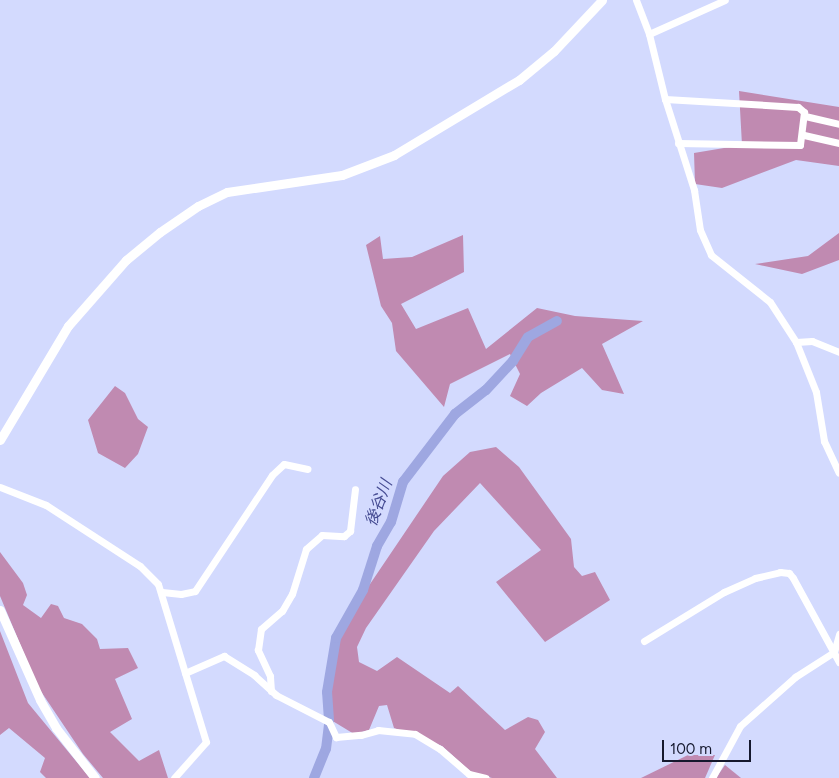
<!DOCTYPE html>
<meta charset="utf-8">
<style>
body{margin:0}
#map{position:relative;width:839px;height:778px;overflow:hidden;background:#d3dafe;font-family:Figtree,"Noto Sans JP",sans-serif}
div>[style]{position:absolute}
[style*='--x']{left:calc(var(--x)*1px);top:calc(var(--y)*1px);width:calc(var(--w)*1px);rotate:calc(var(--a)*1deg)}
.forest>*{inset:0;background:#c08ab1}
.river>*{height:10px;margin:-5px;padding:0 5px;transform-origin:5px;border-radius:5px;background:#9ea7e1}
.street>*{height:7px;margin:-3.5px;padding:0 3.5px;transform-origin:3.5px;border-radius:3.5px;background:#fff}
.secondary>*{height:9px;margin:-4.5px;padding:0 4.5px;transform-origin:4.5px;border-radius:4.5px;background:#fff}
span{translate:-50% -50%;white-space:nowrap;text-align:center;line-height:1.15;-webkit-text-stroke:4.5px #d3dafe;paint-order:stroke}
.water-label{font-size:16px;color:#464c93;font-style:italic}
.scale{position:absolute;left:662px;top:740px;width:89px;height:22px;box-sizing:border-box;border:2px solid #15182d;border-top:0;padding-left:6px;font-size:15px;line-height:18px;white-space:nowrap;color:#15182d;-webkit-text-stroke:4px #d3dafe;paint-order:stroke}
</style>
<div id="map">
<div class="forest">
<div style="clip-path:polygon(739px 91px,839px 107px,839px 166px,796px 160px,722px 188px,695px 184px,694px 153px,742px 145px)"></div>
<div style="clip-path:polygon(839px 233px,839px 260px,802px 274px,755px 264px,808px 256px)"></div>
<div style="clip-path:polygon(463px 235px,464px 272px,401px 304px,416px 329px,468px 308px,486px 349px,537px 308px,575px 316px,643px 321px,602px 344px,624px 394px,602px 390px,582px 368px,541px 393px,527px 406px,510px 396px,520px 374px,510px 354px,450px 384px,444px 407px,396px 351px,392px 323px,381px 306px,366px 245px,380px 236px,383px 259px,412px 257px)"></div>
<div style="clip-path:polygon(115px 386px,125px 393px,138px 419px,148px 427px,138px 454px,125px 468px,98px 453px,88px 420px)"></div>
<div style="clip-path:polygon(496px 447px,519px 467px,571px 539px,574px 567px,582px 576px,595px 572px,610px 600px,545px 642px,496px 582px,541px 550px,480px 483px,434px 531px,366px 628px,357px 647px,359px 662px,377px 671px,397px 657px,450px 693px,458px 686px,505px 730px,528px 717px,538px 720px,545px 732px,535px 749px,557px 778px,492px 778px,471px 772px,442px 746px,394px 728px,387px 705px,379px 706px,369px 730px,354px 734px,331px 720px,329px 702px,335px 648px,341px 627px,443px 476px,470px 452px)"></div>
<div style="clip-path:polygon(0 552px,23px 583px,27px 595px,23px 605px,41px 618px,51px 604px,58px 606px,64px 618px,82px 624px,97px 639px,100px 649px,128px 648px,138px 668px,115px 679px,132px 719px,110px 732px,139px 761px,159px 750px,168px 778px,103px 778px,83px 754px,38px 687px,0 596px)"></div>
<div style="clip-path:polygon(0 631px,28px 703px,90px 778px,46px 778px,40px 772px,45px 758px,9px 728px,0 735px)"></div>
<div style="clip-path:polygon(688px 755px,715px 755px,705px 778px,641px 778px)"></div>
<div style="clip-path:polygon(725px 765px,741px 778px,716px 778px)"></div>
</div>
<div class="river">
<div style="--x:329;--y:720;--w:28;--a:-94"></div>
<div style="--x:327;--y:692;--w:55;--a:-80.5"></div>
<div style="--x:336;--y:638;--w:55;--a:-60.6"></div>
<div style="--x:363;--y:590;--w:46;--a:-72.3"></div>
<div style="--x:377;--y:546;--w:28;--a:-60"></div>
<div style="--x:391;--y:522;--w:42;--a:-73.3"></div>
<div style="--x:403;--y:482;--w:86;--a:-52.6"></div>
<div style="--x:455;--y:414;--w:39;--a:-38"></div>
<div style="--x:486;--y:390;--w:40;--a:-47"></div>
<div style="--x:513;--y:361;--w:28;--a:-58"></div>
<div style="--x:528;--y:337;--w:33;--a:-29"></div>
<div style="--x:314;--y:778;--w:31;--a:-68"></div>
<div style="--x:326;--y:749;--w:24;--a:-83"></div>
</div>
<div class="street">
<div style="--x:636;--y:0;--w:36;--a:69"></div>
<div style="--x:649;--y:34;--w:67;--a:76.2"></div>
<div style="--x:665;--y:99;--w:96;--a:72.3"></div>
<div style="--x:694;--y:190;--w:40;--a:81.5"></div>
<div style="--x:700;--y:230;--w:27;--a:66"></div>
<div style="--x:711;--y:255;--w:75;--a:38.5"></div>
<div style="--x:770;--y:302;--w:48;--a:57"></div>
<div style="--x:796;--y:342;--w:54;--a:68.2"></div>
<div style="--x:816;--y:392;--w:50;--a:80.7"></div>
<div style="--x:824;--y:441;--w:35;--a:65"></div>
<div style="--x:649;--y:34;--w:83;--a:-24.1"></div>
<div style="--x:665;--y:99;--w:133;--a:3.4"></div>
<div style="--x:798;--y:107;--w:8;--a:40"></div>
<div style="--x:804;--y:112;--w:33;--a:97"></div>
<div style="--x:800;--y:145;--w:122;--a:-179.1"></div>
<div style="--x:805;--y:116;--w:35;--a:13"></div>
<div style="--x:804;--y:135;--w:36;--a:13"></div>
<div style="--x:796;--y:342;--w:16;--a:-4"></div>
<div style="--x:812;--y:341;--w:29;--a:22"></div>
<div style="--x:0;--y:487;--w:49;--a:21.4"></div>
<div style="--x:46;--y:505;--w:112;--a:33"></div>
<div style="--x:140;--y:566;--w:25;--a:45"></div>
<div style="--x:158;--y:584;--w:165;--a:73.1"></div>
<div style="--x:206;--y:742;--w:48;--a:131.6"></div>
<div style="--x:162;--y:592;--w:19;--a:6"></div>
<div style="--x:181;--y:594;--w:14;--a:-12"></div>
<div style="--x:195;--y:591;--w:139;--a:-56.4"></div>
<div style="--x:272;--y:475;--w:16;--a:-43"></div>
<div style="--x:284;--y:464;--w:24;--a:12"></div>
<div style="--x:644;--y:641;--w:94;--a:-31.5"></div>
<div style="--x:724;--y:592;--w:34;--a:-24"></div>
<div style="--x:755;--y:578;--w:26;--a:-13"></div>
<div style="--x:780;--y:572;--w:9;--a:6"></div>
<div style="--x:789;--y:573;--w:6;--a:51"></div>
<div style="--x:793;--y:578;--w:96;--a:61.3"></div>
<div style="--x:185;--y:673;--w:43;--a:-23.6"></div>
<div style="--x:224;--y:656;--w:36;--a:32"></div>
<div style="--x:254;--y:675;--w:30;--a:42"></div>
<div style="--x:276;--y:695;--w:59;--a:27"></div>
<div style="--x:329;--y:722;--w:17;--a:65"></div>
<div style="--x:336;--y:737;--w:25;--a:-5"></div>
<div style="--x:361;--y:735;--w:18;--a:-16"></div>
<div style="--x:378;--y:730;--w:37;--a:6"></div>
<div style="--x:415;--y:734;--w:29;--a:31"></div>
<div style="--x:440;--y:749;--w:38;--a:41"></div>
<div style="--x:469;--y:774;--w:17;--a:13"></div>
<div style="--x:271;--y:691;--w:15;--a:-94"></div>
<div style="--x:270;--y:676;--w:29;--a:-115"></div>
<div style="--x:258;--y:650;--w:21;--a:-82"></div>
<div style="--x:261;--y:629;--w:28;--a:-41"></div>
<div style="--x:282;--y:611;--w:20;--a:-60"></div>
<div style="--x:292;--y:594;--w:47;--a:-72.7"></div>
<div style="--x:306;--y:549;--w:21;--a:-41"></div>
<div style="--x:322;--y:535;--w:22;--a:3"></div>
<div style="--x:344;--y:536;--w:8;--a:-40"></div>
<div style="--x:350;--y:531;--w:42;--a:-83.2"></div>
<div style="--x:712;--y:778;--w:59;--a:-61.7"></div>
<div style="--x:740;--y:726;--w:74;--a:-41.7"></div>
<div style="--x:795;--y:677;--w:46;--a:-32.7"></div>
<div style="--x:834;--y:652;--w:19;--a:-74"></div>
</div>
<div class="secondary">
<div style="--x:0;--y:440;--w:133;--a:-59.2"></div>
<div style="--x:68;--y:326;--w:88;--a:-48.7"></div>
<div style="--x:126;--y:260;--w:44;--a:-39.5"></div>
<div style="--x:160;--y:232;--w:46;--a:-34.4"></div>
<div style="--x:198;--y:206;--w:32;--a:-26"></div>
<div style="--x:227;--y:192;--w:116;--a:-8.4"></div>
<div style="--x:342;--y:175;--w:56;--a:-21"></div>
<div style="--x:394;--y:155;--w:146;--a:-31"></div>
<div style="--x:519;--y:80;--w:45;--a:-39.6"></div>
<div style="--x:554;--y:51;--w:70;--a:-46.7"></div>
<div style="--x:0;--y:610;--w:98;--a:66"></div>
<div style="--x:40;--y:700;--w:32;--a:60"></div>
<div style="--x:56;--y:728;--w:63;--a:52"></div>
</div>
<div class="water-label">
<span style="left:379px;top:503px;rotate:-69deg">後谷川</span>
</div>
<div class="scale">100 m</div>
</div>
